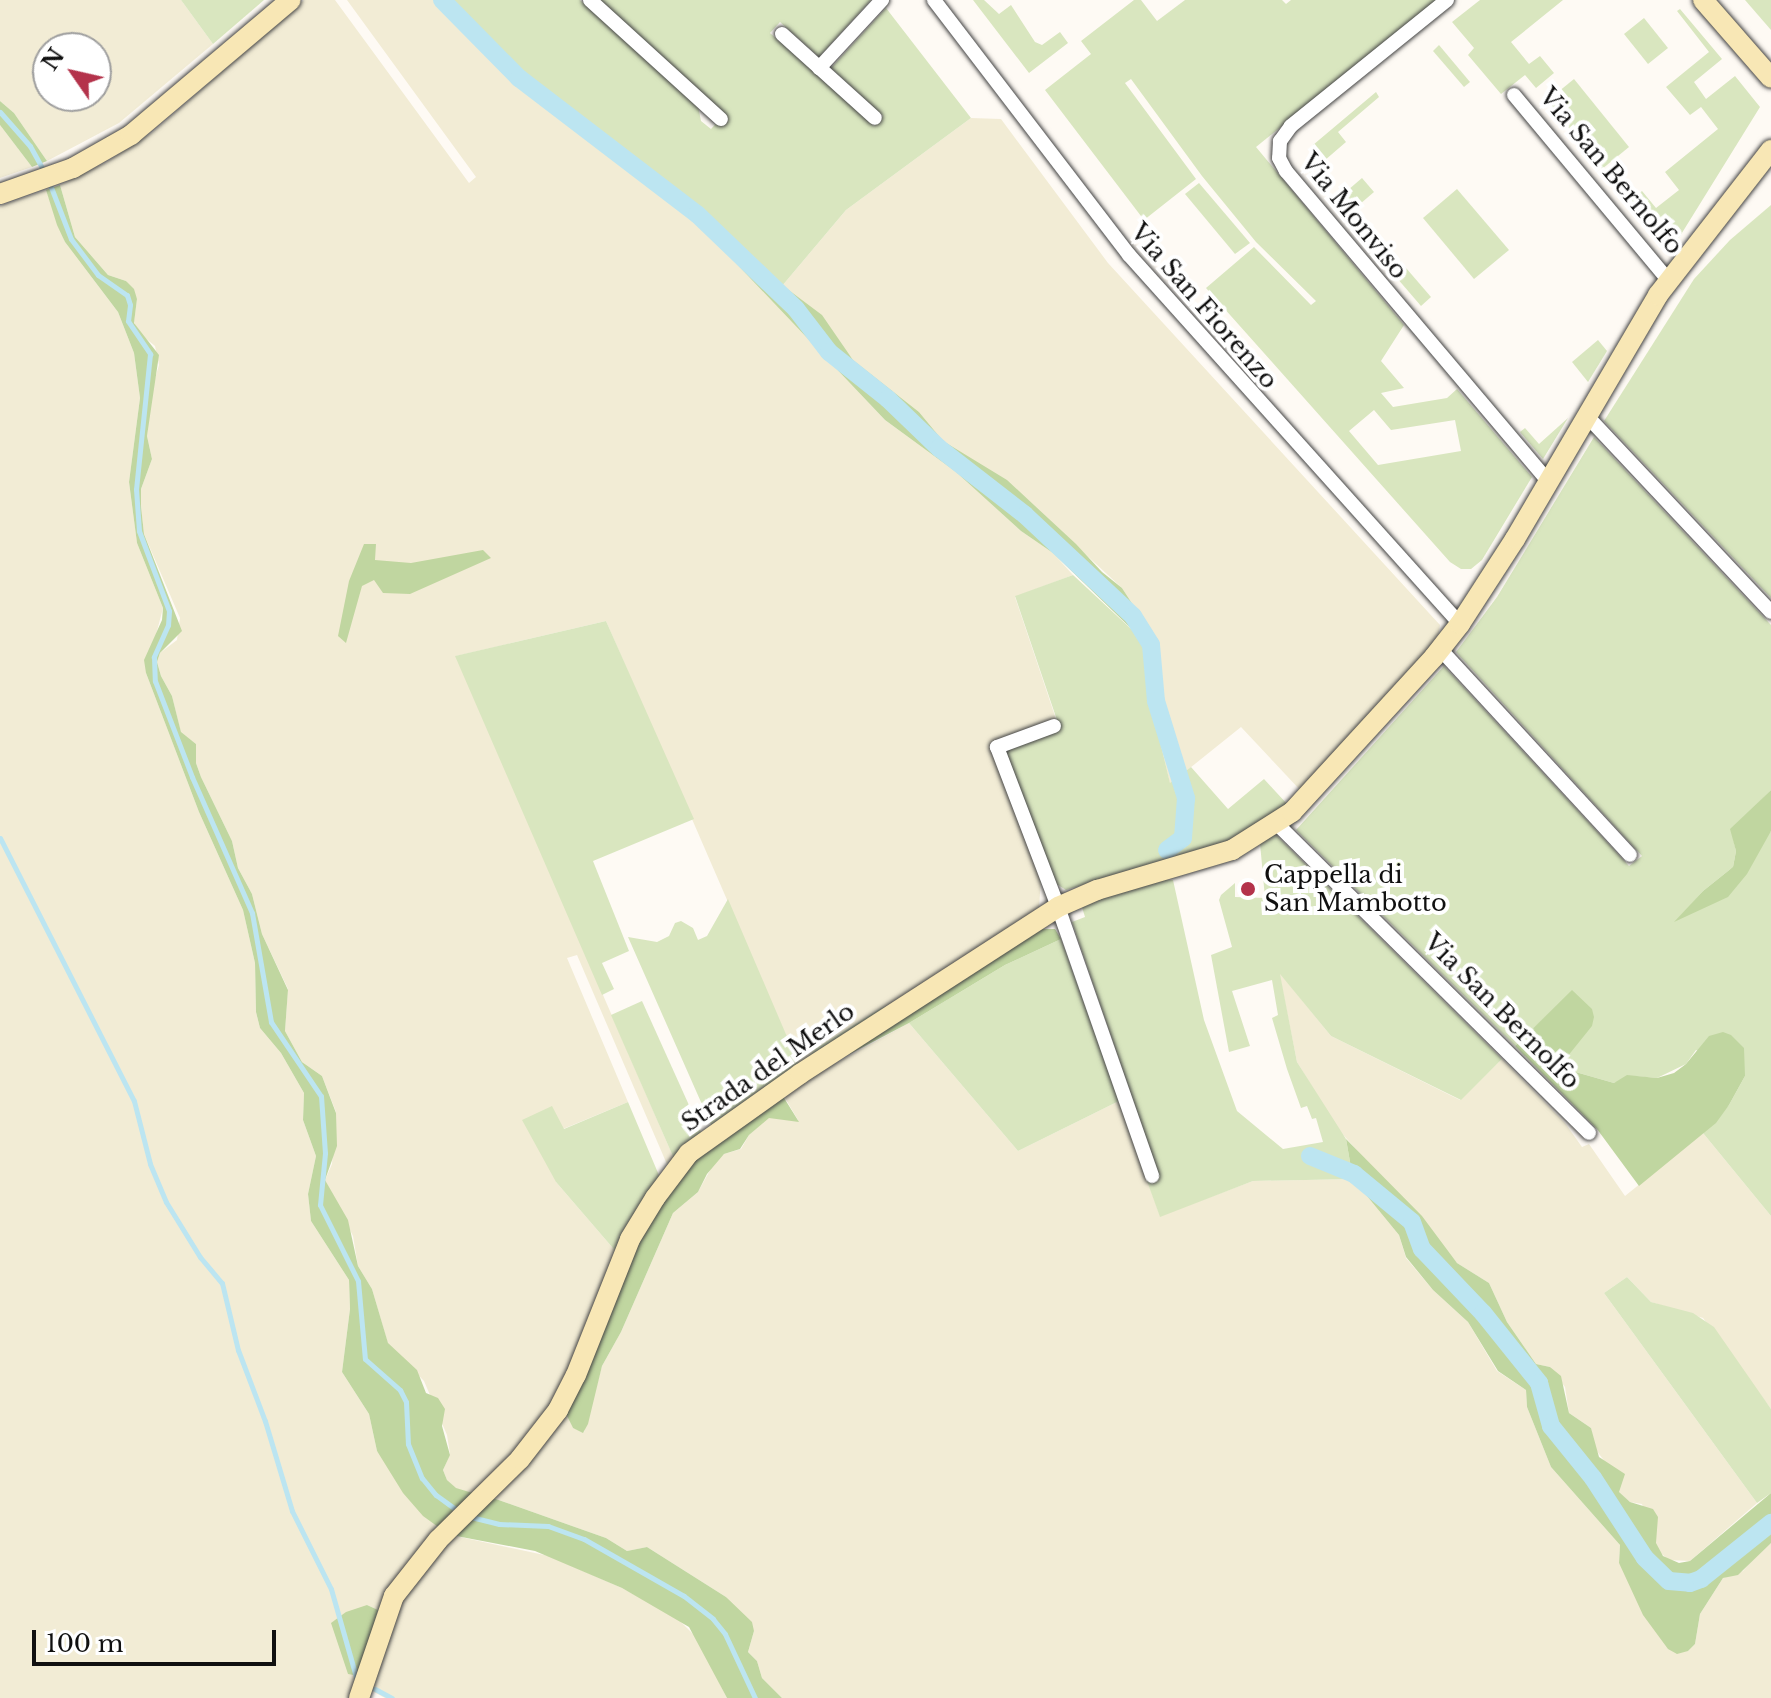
<!DOCTYPE html>
<style>
body{margin:0}
#map{position:relative;width:1771px;height:1698px;overflow:hidden;background:#fefaf4;font-family:"Libre Baskerville",serif}
div>[style]{position:absolute}
[style*='--x']{left:calc(var(--x)*1px);top:calc(var(--y)*1px);width:calc(var(--w)*1px);rotate:calc(var(--a)*1deg)}
.farmland>*{inset:0;background:#f2ecd5}
.green>*{inset:0;background:#d9e6bf}
.forest>*{inset:0;background:#c0d6a0}
.stream>*{height:5px;margin:-2.5px;padding:0 2.5px;transform-origin:2.5px;border-radius:2.5px;background:#bce5f1}
.canal>*{height:18px;margin:-9px;padding:0 9px;transform-origin:9px;border-radius:9px;background:#bce5f1}
.roads{filter:drop-shadow(0 0 2px #434343) drop-shadow(0 0 2px #434343)}
.street>*{height:14px;margin:-7px;padding:0 7px;transform-origin:7px;border-radius:7px;background:#fff}
.secondary>*{height:20px;margin:-10px;padding:0 10px;transform-origin:10px;border-radius:10px;background:#f8e7b5}
.dots>*{width:22px;height:22px;translate:-50% -50%;box-sizing:border-box;border:4px solid #fff;border-radius:50%}
span{translate:-50% -50%;white-space:nowrap;text-align:center;line-height:1.15;-webkit-text-stroke:8px #fff;paint-order:stroke}
.street-label{font-size:24px;color:#101010}
.poi-label{font-size:24px;color:#101010}
.left{translate:0 -50%;text-align:left}
.north{position:absolute;left:32px;top:32px;width:80px;height:80px;box-sizing:border-box;background:#fff;border:2px solid #9f9f9f;border-radius:50%;rotate:304deg;font-size:22px;font-weight:700;line-height:32px;text-align:center;color:#101010}
.north::after{content:'';display:block;margin:auto;width:28px;height:36px;background:#b4334b;clip-path:polygon(50% 0,100% 100%,50% 72%,0 100%)}
.scale{position:absolute;left:32px;top:1630px;width:244px;height:36px;box-sizing:border-box;border:4px solid #101010;border-top:0;padding-left:10px;font-size:24px;line-height:28px;white-space:nowrap;color:#101010;-webkit-text-stroke:6px #fff;paint-order:stroke}
</style>
<div id="map">
<div class="farmland">
<div style="clip-path:polygon(evenodd,0 0,181px 0,213px 44px,119px 123px,47px 161px,14px 113px,0 101px,0 0,48px 48px,96px 48px,96px 96px,48px 96px,48px 48px)"></div>
<div style="clip-path:polygon(304px 0,335px 0,469px 183px,476px 177px,347px 0,435px 0,513px 79px,693px 218px,885px 420px,956px 472px,1021px 531px,1053px 553px,1073px 575px,1015px 597px,1056px 719px,990px 743px,1041px 878px,1039px 908px,897px 1003px,881px 1008px,815px 1049px,800px 1068px,606px 621px,456px 656px,675px 1161px,669px 1169px,577px 955px,567px 958px,628px 1102px,563px 1129px,556px 1182px,618px 1254px,553px 1406px,476px 1494px,456px 1489px,447px 1480px,443px 1470px,450px 1454px,447px 1435px,424px 1381px,388px 1344px,372px 1289px,358px 1266px,353px 1236px,325px 1180px,332px 1164px,336px 1112px,322px 1076px,302px 1062px,285px 1031px,288px 989px,262px 934px,252px 894px,238px 868px,232px 841px,201px 777px,196px 763px,196px 744px,181px 733px,172px 696px,161px 676px,157px 662px,160px 653px,177px 640px,180px 618px,144px 534px,141px 506px,141px 489px,152px 459px,147px 436px,150px 395px,159px 365px,155px 346px,138px 332px,134px 322px,137px 299px,126px 281px,108px 275px,75px 237px,60px 185px,107px 162px,153px 132px)"></div>
<div style="clip-path:polygon(971px 118px,1001px 119px,1108px 263px,1440px 625px,1438px 638px,1301px 791px,1241px 727px,1170px 784px,1152px 708px,1137px 611px,1122px 588px,1043px 515px,943px 441px,919px 412px,853px 360px,837px 339px,782px 286px,846px 210px)"></div>
<div style="clip-path:polygon(0 125px,32px 167px,0 178px)"></div>
<div style="clip-path:polygon(46px 190px,65px 242px,118px 312px,134px 353px,140px 398px,129px 482px,137px 543px,163px 608px,146px 673px,199px 812px,243px 910px,255px 963px,256px 1012px,260px 1028px,281px 1053px,304px 1093px,303px 1120px,316px 1156px,308px 1194px,311px 1221px,349px 1280px,350px 1309px,342px 1372px,369px 1414px,377px 1451px,441px 1529px,378px 1610px,367px 1605px,359px 1676px,352px 1698px,0 1698px,0 206px)"></div>
<div style="clip-path:polygon(1279px 972px,1331px 1036px,1460px 1100px,1502px 1059px,1565px 1123px,1582px 1147px,1589px 1144px,1625px 1196px,1703px 1133px,1771px 1216px,1771px 1409px,1703px 1318px,1651px 1302px,1627px 1277px,1604px 1293px,1757px 1503px,1690px 1561px,1669px 1560px,1658px 1551px,1642px 1504px,1630px 1502px,1618px 1492px,1621px 1483px,1593px 1446px,1591px 1428px,1569px 1413px,1565px 1387px,1550px 1367px,1536px 1364px,1507px 1322px,1489px 1283px,1457px 1263px,1338px 1129px,1297px 1062px)"></div>
<div style="clip-path:polygon(909px 1023px,1018px 1151px,1119px 1101px,1160px 1216px,1253px 1181px,1353px 1179px,1399px 1235px,1406px 1258px,1433px 1290px,1468px 1322px,1497px 1371px,1526px 1390px,1527px 1407px,1551px 1467px,1620px 1545px,1619px 1563px,1688px 1651px,1695px 1644px,1700px 1614px,1723px 1578px,1743px 1571px,1762px 1548px,1771px 1543px,1771px 1698px,782px 1698px,762px 1678px,757px 1661px,748px 1652px,754px 1631px,726px 1597px,647px 1547px,627px 1551px,606px 1538px,490px 1497px,565px 1412px,573px 1428px,584px 1432px,602px 1366px,621px 1332px,673px 1213px,698px 1192px,714px 1163px,724px 1154px,741px 1149px,749px 1135px,769px 1117px,798px 1120px,782px 1093px)"></div>
<div style="clip-path:polygon(451px 1535px,549px 1556px,622px 1588px,677px 1618px,697px 1638px,727px 1698px,385px 1698px,370px 1690px,397px 1607px)"></div>
</div>
<div class="green">
<div style="clip-path:polygon(181px 0,264px 0,213px 44px)"></div>
<div style="clip-path:polygon(435px 0,580px 0,698px 106px,701px 121px,711px 129px,724px 115px,598px 0,871px 0,819px 57px,780px 22px,770px 33px,874px 126px,883px 116px,831px 68px,886px 8px,971px 118px,846px 210px,782px 286px,513px 79px)"></div>
<div style="clip-path:polygon(973px 0,984px 0,999px 14px,1011px 5px,1035px 42px,1042px 45px,1060px 32px,1068px 43px,1029px 73px)"></div>
<div style="clip-path:polygon(evenodd,1134px 0,1141px 0,1157px 21px,1185px 0,1282px 0,1286px 4px,1291px 0,1437px 0,1256px 147px,1404px 325px,1381px 361px,1404px 388px,1381px 393px,1393px 407px,1447px 398px,1457px 389px,1532px 477px,1482px 560px,1471px 569px,1461px 569px,1450px 562px,1206px 288px,1254px 247px,1311px 305px,1316px 301px,1256px 242px,1202px 176px,1131px 79px,1125px 83px,1196px 179px,1144px 220px,1045px 90px,1091px 54px,1081px 41px,1134px 0,1374px 410px,1391px 430px,1455px 420px,1461px 451px,1378px 465px,1349px 431px,1374px 410px)"></div>
<div style="clip-path:polygon(1480px 0,1563px 0,1511px 42px,1529px 64px,1540px 56px,1554px 73px,1536px 88px,1525px 75px,1501px 94px,1468px 55px,1474px 48px,1452px 22px)"></div>
<div style="clip-path:polygon(1745px 0,1771px 0,1771px 30px)"></div>
<div style="clip-path:polygon(1680px 9px,1722px 59px,1694px 82px,1706px 99px,1735px 76px,1760px 107px,1672px 249px,1631px 200px,1642px 191px,1656px 208px,1679px 190px,1665px 172px,1718px 129px,1701px 107px,1690px 115px,1666px 87px,1709px 52px,1677px 11px)"></div>
<div style="clip-path:polygon(1644px 18px,1668px 48px,1648px 64px,1624px 34px)"></div>
<div style="clip-path:polygon(1439px 45px,1470px 82px,1464px 87px,1433px 51px)"></div>
<div style="clip-path:polygon(1574px 79px,1629px 147px,1602px 169px,1547px 101px)"></div>
<div style="clip-path:polygon(1376px 92px,1379px 97px,1338px 132px,1346px 142px,1310px 173px,1304px 166px,1319px 152px,1313px 145px)"></div>
<div style="clip-path:polygon(1362px 178px,1374px 192px,1346px 216px,1334px 202px)"></div>
<div style="clip-path:polygon(1199px 183px,1250px 243px,1235px 254px,1185px 194px)"></div>
<div style="clip-path:polygon(1457px 189px,1509px 250px,1474px 279px,1423px 218px)"></div>
<div style="clip-path:polygon(1771px 205px,1771px 598px,1604px 421px,1694px 279px,1730px 240px)"></div>
<div style="clip-path:polygon(1400px 261px,1431px 297px,1421px 306px,1390px 270px)"></div>
<div style="clip-path:polygon(1598px 340px,1607px 351px,1588px 382px,1572px 362px)"></div>
<div style="clip-path:polygon(1568px 418px,1543px 459px,1520px 432px,1525px 428px,1539px 444px)"></div>
<div style="clip-path:polygon(1594px 437px,1771px 625px,1771px 790px,1731px 829px,1736px 851px,1733px 867px,1703px 891px,1676px 921px,1771px 831px,1771px 1216px,1703px 1133px,1729px 1105px,1745px 1076px,1696px 1050px,1686px 1064px,1657px 1078px,1633px 1076px,1614px 1083px,1572px 1071px,1562px 1062px,1591px 1026px,1572px 991px,1515px 1046px,1296px 830px,1444px 666px,1629px 866px,1642px 856px,1456px 652px,1497px 597px)"></div>
<div style="clip-path:polygon(1073px 575px,1143px 640px,1152px 708px,1170px 783px,1191px 767px,1228px 809px,1264px 779px,1288px 805px,1243px 837px,1066px 890px,1055px 883px,1003px 750px,1060px 729px,1015px 596px)"></div>
<div style="clip-path:polygon(606px 621px,694px 819px,593px 861px,629px 951px,602px 963px,614px 989px,602px 995px,455px 656px)"></div>
<div style="clip-path:polygon(1274px 833px,1502px 1059px,1461px 1100px,1331px 1036px,1280px 974px,1297px 1062px,1346px 1139px,1353px 1179px,1253px 1181px,1160px 1217px,1147px 1181px,1159px 1176px,1072px 922px,1085px 917px,1081px 904px,1154px 880px,1173px 880px,1204px 1020px,1237px 1111px,1283px 1149px,1323px 1142px,1316px 1118px,1312px 1119px,1307px 1106px,1301px 1108px,1287px 1069px,1272px 1018px,1278px 1015px,1272px 980px,1232px 991px,1250px 1046px,1229px 1052px,1211px 955px,1232px 947px,1219px 900px,1221px 895px,1235px 883px,1235px 897px,1265px 898px,1260px 843px)"></div>
<div style="clip-path:polygon(728px 899px,800px 1067px,815px 1049px,881px 1008px,897px 1003px,712px 1127px,628px 937px,657px 942px,669px 936px,675px 923px,681px 921px,693px 928px,698px 940px,707px 936px)"></div>
<div style="clip-path:polygon(1061px 939px,1119px 1101px,1018px 1151px,909px 1023px,1005px 965px)"></div>
<div style="clip-path:polygon(642px 1001px,702px 1134px,675px 1161px,611px 1015px)"></div>
<div style="clip-path:polygon(628px 1102px,661px 1180px,618px 1254px,556px 1182px,522px 1120px,552px 1106px,564px 1129px)"></div>
<div style="clip-path:polygon(1627px 1277px,1651px 1302px,1693px 1313px,1714px 1327px,1771px 1409px,1771px 1493px,1757px 1503px,1604px 1293px)"></div>
</div>
<div class="forest">
<div style="clip-path:polygon(0 101px,14px 113px,47px 161px,32px 167px,0 125px)"></div>
<div style="clip-path:polygon(60px 185px,75px 237px,108px 275px,126px 281px,134px 289px,137px 299px,134px 323px,159px 355px,147px 436px,152px 459px,141px 489px,141px 506px,144px 534px,182px 631px,160px 653px,157px 662px,161px 676px,172px 696px,181px 732px,196px 744px,196px 763px,201px 777px,232px 841px,238px 868px,252px 894px,262px 934px,288px 990px,285px 1031px,302px 1062px,322px 1076px,336px 1113px,337px 1146px,325px 1180px,348px 1220px,358px 1266px,372px 1289px,388px 1343px,417px 1370px,426px 1393px,438px 1398px,445px 1409px,442px 1426px,450px 1455px,443px 1470px,447px 1480px,456px 1488px,476px 1494px,441px 1529px,423px 1516px,403px 1493px,377px 1451px,369px 1414px,342px 1372px,350px 1309px,349px 1280px,311px 1221px,308px 1194px,316px 1156px,303px 1120px,304px 1093px,281px 1053px,260px 1028px,256px 1012px,255px 963px,243px 910px,199px 812px,146px 673px,144px 660px,162px 620px,163px 608px,137px 543px,129px 482px,140px 398px,134px 353px,118px 312px,65px 242px,57px 225px,46px 190px)"></div>
<div style="clip-path:polygon(693px 218px,822px 315px,853px 360px,919px 412px,943px 441px,1007px 480px,1076px 544px,1102px 572px,1122px 588px,1137px 611px,1143px 640px,1053px 553px,1021px 531px,956px 472px,885px 420px)"></div>
<div style="clip-path:polygon(364px 544px,376px 544px,375px 560px,411px 563px,483px 550px,491px 558px,410px 594px,383px 593px,374px 580px,362px 586px,346px 643px,338px 636px,349px 581px)"></div>
<div style="clip-path:polygon(1771px 790px,1771px 831px,1747px 874px,1728px 897px,1674px 922px,1703px 891px,1733px 867px,1736px 851px,1730px 829px)"></div>
<div style="clip-path:polygon(1040px 929px,1055px 929px,1061px 939px,1005px 965px,909px 1023px,806px 1077px)"></div>
<div style="clip-path:polygon(1572px 990px,1592px 1009px,1594px 1017px,1592px 1026px,1563px 1062px,1572px 1071px,1614px 1083px,1627px 1075px,1657px 1078px,1674px 1073px,1686px 1064px,1709px 1036px,1723px 1032px,1731px 1035px,1744px 1048px,1745px 1076px,1729px 1105px,1716px 1123px,1639px 1186px,1597px 1129px,1515px 1046px)"></div>
<div style="clip-path:polygon(781px 1093px,799px 1122px,769px 1118px,749px 1135px,740px 1149px,724px 1154px,707px 1174px,698px 1192px,673px 1213px,621px 1332px,602px 1366px,588px 1424px,583px 1433px,573px 1428px,565px 1412px,629px 1251px,679px 1172px)"></div>
<div style="clip-path:polygon(1346px 1139px,1422px 1216px,1457px 1263px,1489px 1283px,1507px 1322px,1536px 1364px,1550px 1367px,1561px 1376px,1569px 1413px,1591px 1428px,1599px 1457px,1625px 1474px,1619px 1492px,1630px 1502px,1653px 1509px,1658px 1517px,1656px 1543px,1663px 1556px,1679px 1563px,1690px 1561px,1771px 1493px,1771px 1543px,1738px 1575px,1723px 1578px,1700px 1614px,1695px 1644px,1688px 1651px,1677px 1654px,1668px 1649px,1643px 1615px,1619px 1563px,1620px 1545px,1551px 1467px,1527px 1407px,1526px 1390px,1498px 1371px,1468px 1322px,1433px 1290px,1406px 1257px,1399px 1235px,1353px 1179px)"></div>
<div style="clip-path:polygon(490px 1497px,606px 1538px,627px 1551px,647px 1547px,726px 1597px,752px 1622px,754px 1631px,748px 1652px,757px 1661px,762px 1678px,782px 1698px,727px 1698px,689px 1627px,622px 1588px,535px 1551px,451px 1535px)"></div>
<div style="clip-path:polygon(367px 1605px,378px 1610px,359px 1676px,348px 1674px,331px 1623px,346px 1612px)"></div>
</div>
<div class="stream">
<div style="--x:0;--y:112;--w:45;--a:48.6"></div>
<div style="--x:30;--y:146;--w:31;--a:61"></div>
<div style="--x:49;--y:182;--w:61;--a:68.9"></div>
<div style="--x:71;--y:239;--w:45;--a:53.1"></div>
<div style="--x:98;--y:275;--w:35;--a:35"></div>
<div style="--x:127;--y:295;--w:10;--a:73"></div>
<div style="--x:130;--y:305;--w:16;--a:97"></div>
<div style="--x:128;--y:321;--w:40;--a:56"></div>
<div style="--x:150;--y:354;--w:136;--a:95.9"></div>
<div style="--x:136;--y:489;--w:42;--a:85.9"></div>
<div style="--x:139;--y:531;--w:85;--a:69.4"></div>
<div style="--x:169;--y:611;--w:14;--a:94"></div>
<div style="--x:168;--y:625;--w:35;--a:114"></div>
<div style="--x:154;--y:657;--w:24;--a:88"></div>
<div style="--x:155;--y:681;--w:103;--a:68.9"></div>
<div style="--x:192;--y:777;--w:149;--a:66.2"></div>
<div style="--x:252;--y:913;--w:111;--a:80.1"></div>
<div style="--x:271;--y:1022;--w:89;--a:56"></div>
<div style="--x:321;--y:1096;--w:57;--a:86"></div>
<div style="--x:325;--y:1153;--w:52;--a:95.5"></div>
<div style="--x:320;--y:1205;--w:85;--a:63.4"></div>
<div style="--x:358;--y:1281;--w:78;--a:84.9"></div>
<div style="--x:365;--y:1359;--w:47;--a:41.5"></div>
<div style="--x:400;--y:1390;--w:13;--a:63"></div>
<div style="--x:406;--y:1402;--w:42;--a:87.3"></div>
<div style="--x:408;--y:1444;--w:37;--a:68"></div>
<div style="--x:422;--y:1478;--w:22;--a:51"></div>
<div style="--x:436;--y:1495;--w:27;--a:36"></div>
<div style="--x:0;--y:838;--w:295;--a:63"></div>
<div style="--x:134;--y:1101;--w:65;--a:75.7"></div>
<div style="--x:150;--y:1164;--w:41;--a:67.2"></div>
<div style="--x:166;--y:1202;--w:65;--a:58.3"></div>
<div style="--x:200;--y:1257;--w:34;--a:50"></div>
<div style="--x:222;--y:1283;--w:69;--a:76.6"></div>
<div style="--x:238;--y:1350;--w:76;--a:69.2"></div>
<div style="--x:265;--y:1421;--w:94;--a:73.3"></div>
<div style="--x:292;--y:1511;--w:87;--a:63.4"></div>
<div style="--x:331;--y:1589;--w:91;--a:74.1"></div>
<div style="--x:471;--y:1517;--w:29;--a:14"></div>
<div style="--x:499;--y:1524;--w:49;--a:2.3"></div>
<div style="--x:548;--y:1526;--w:38;--a:20"></div>
<div style="--x:584;--y:1539;--w:115;--a:29.7"></div>
<div style="--x:684;--y:1596;--w:37;--a:38"></div>
<div style="--x:713;--y:1619;--w:19;--a:51"></div>
<div style="--x:725;--y:1634;--w:71;--a:64.9"></div>
<div style="--x:375;--y:1689;--w:19;--a:28"></div>
</div>
<div class="canal">
<div style="--x:442;--y:0;--w:110;--a:45.4"></div>
<div style="--x:519;--y:78;--w:224;--a:37.4"></div>
<div style="--x:697;--y:214;--w:137;--a:43.8"></div>
<div style="--x:796;--y:309;--w:54;--a:52.5"></div>
<div style="--x:829;--y:352;--w:75;--a:38.5"></div>
<div style="--x:888;--y:399;--w:71;--a:43.9"></div>
<div style="--x:939;--y:448;--w:109;--a:37.9"></div>
<div style="--x:1025;--y:515;--w:148;--a:43.1"></div>
<div style="--x:1133;--y:616;--w:34;--a:58"></div>
<div style="--x:1151;--y:645;--w:56;--a:84.9"></div>
<div style="--x:1156;--y:701;--w:102;--a:72.8"></div>
<div style="--x:1186;--y:798;--w:40;--a:94.3"></div>
<div style="--x:1183;--y:838;--w:20;--a:143"></div>
<div style="--x:1310;--y:1156;--w:48;--a:22.2"></div>
<div style="--x:1354;--y:1174;--w:75;--a:39.6"></div>
<div style="--x:1412;--y:1222;--w:29;--a:70"></div>
<div style="--x:1422;--y:1249;--w:88;--a:46.4"></div>
<div style="--x:1483;--y:1313;--w:90;--a:51.3"></div>
<div style="--x:1539;--y:1383;--w:45;--a:74.4"></div>
<div style="--x:1551;--y:1426;--w:67;--a:51.1"></div>
<div style="--x:1593;--y:1478;--w:95;--a:57"></div>
<div style="--x:1645;--y:1558;--w:33;--a:44"></div>
<div style="--x:1669;--y:1581;--w:21;--a:5"></div>
<div style="--x:1690;--y:1583;--w:12;--a:-20"></div>
<div style="--x:1701;--y:1579;--w:90;--a:-38.7"></div>
</div>
<div class="roads">
<div class="street">
<div style="--x:590;--y:0;--w:177;--a:42.3"></div>
<div style="--x:934;--y:0;--w:321;--a:52.6"></div>
<div style="--x:1129;--y:255;--w:496;--a:48.1"></div>
<div style="--x:1447;--y:0;--w:201;--a:141.1"></div>
<div style="--x:1291;--y:126;--w:19;--a:126"></div>
<div style="--x:1280;--y:141;--w:17;--a:93"></div>
<div style="--x:1279;--y:158;--w:15;--a:62"></div>
<div style="--x:1286;--y:171;--w:406;--a:49.8"></div>
<div style="--x:782;--y:34;--w:125;--a:42.1"></div>
<div style="--x:819;--y:68;--w:93;--a:-47.2"></div>
<div style="--x:1514;--y:95;--w:241;--a:50.2"></div>
<div style="--x:1586;--y:415;--w:270;--a:46.8"></div>
<div style="--x:1440;--y:649;--w:280;--a:47.3"></div>
<div style="--x:1054;--y:726;--w:61;--a:159.8"></div>
<div style="--x:997;--y:747;--w:171;--a:69.1"></div>
<div style="--x:1058;--y:907;--w:285;--a:70.7"></div>
<div style="--x:1277;--y:824;--w:439;--a:44.7"></div>
</div>
<div class="secondary">
<div style="--x:1703;--y:0;--w:103;--a:48.9"></div>
<div style="--x:0;--y:194;--w:77;--a:-19.6"></div>
<div style="--x:73;--y:168;--w:67;--a:-29.6"></div>
<div style="--x:131;--y:135;--w:209;--a:-40.2"></div>
<div style="--x:359;--y:1698;--w:108;--a:-71.1"></div>
<div style="--x:394;--y:1596;--w:71;--a:-51.8"></div>
<div style="--x:438;--y:1540;--w:115;--a:-44.6"></div>
<div style="--x:520;--y:1459;--w:62;--a:-52.2"></div>
<div style="--x:558;--y:1410;--w:39;--a:-63"></div>
<div style="--x:576;--y:1375;--w:146;--a:-68.3"></div>
<div style="--x:630;--y:1239;--w:48;--a:-58.6"></div>
<div style="--x:655;--y:1198;--w:56;--a:-52.9"></div>
<div style="--x:689;--y:1153;--w:136;--a:-35.4"></div>
<div style="--x:800;--y:1074;--w:307;--a:-32.9"></div>
<div style="--x:1058;--y:907;--w:43;--a:-23.6"></div>
<div style="--x:1097;--y:890;--w:141;--a:-16.5"></div>
<div style="--x:1232;--y:850;--w:71;--a:-32.3"></div>
<div style="--x:1292;--y:812;--w:210;--a:-47.5"></div>
<div style="--x:1434;--y:657;--w:42;--a:-51.8"></div>
<div style="--x:1460;--y:624;--w:101;--a:-57.1"></div>
<div style="--x:1515;--y:539;--w:283;--a:-59.6"></div>
<div style="--x:1658;--y:295;--w:184;--a:-52.1"></div>
</div>
</div>
<div class="dots">
<div style="left:1248px;top:889px;background:#b4334b"></div>
</div>
<div class="street-label">
<span style="left:1611px;top:171px;rotate:50deg">Via San Bernolfo</span>
<span style="left:1354px;top:216px;rotate:51deg">Via Monviso</span>
<span style="left:1204px;top:306px;rotate:49deg">Via San Fiorenzo</span>
<span style="left:1502px;top:1011px;rotate:45deg">Via San Bernolfo</span>
<span style="left:768px;top:1067px;rotate:-35deg">Strada del Merlo</span>
</div>
<div class="poi-label">
<span class="left" style="left:1264px;top:889px">Cappella di<br>San Mambotto</span>
</div>
<div class="north">N</div>
<div class="scale">100 m</div>
</div>
